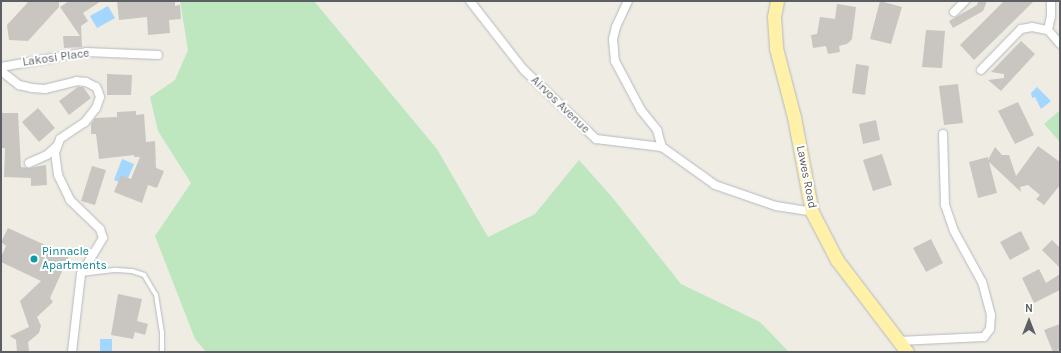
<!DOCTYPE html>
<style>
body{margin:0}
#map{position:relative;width:1061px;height:353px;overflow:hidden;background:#eeece3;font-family:Karla,sans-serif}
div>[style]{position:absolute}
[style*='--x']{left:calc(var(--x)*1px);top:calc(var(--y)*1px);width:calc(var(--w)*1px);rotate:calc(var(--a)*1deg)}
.green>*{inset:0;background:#bfe7bf}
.water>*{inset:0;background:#a3d7ff}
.building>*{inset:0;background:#c9c6c1}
.roads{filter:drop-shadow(0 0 1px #b6b9be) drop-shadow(0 0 1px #b6b9be)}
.service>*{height:4px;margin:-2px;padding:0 2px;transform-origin:2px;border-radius:2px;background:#fff}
.minor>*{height:8px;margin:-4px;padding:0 4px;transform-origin:4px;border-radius:4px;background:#fff}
.primary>*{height:13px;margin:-6.5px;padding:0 6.5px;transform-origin:6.5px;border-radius:6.5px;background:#fff1a8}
.dots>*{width:11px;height:11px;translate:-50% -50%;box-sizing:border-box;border:2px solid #fff;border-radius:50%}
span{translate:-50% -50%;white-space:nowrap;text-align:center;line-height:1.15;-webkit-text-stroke:4px #fff;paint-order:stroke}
.street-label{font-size:12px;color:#5b5f64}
.culture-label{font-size:12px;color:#0d838f}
.left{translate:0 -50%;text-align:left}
.frame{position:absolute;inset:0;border:2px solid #5b5f64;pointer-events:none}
.north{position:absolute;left:1009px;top:301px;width:40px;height:40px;-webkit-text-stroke:3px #fff;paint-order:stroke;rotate:0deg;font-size:11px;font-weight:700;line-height:16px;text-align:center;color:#5b5f64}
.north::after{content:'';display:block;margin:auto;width:14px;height:18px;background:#5b5f64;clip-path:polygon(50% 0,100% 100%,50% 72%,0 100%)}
</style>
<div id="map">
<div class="green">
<div style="clip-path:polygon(180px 1px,314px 1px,437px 149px,488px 237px,535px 214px,579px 160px,612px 197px,681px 284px,760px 322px,789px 352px,206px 352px,195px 339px,155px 236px,191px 183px,158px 131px,150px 97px,175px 80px,188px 50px)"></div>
<div style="clip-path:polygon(1060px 110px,1060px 142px,1044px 124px)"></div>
</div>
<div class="water">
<div style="clip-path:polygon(108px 6px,115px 18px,97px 28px,90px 16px)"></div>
<div style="clip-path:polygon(1037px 87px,1051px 101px,1041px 109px,1035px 97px,1032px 98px,1031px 93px)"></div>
<div style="clip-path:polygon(122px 159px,134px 164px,128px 178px,119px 182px,114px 180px)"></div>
<div style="clip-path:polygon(100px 339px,112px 339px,112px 352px,100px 352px)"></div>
</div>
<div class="building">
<div style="clip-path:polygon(29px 1px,59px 1px,59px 7px,28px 41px,9px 40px,7px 25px)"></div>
<div style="clip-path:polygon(69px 1px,101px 1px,83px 13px,88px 21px,81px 26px,82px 47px,64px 48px,63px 36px,80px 36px,60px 7px)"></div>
<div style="clip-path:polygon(117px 1px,175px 1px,175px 6px,180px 5px,181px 19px,169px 20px,170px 33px,148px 35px,147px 17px,119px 20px)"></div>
<div style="clip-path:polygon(880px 1px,902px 7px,891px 44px,870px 39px)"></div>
<div style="clip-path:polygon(978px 1px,987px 1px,983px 11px,953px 28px,949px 21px,977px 5px)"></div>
<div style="clip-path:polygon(1004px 1px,1034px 1px,974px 60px,960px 45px)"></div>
<div style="clip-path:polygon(837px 4px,856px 7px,852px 39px,847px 44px,839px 46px,840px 52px,828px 54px,826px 46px,813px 48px,811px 35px,817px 34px,820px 17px,835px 19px)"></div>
<div style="clip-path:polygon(926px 30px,945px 31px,942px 68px,922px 67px)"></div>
<div style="clip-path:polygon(1021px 41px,1035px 54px,1001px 91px,988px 80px,1004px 78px,1004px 74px,991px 72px)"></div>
<div style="clip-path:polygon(856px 64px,869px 66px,865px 95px,852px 93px)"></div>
<div style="clip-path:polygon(107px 74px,132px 75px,131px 95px,107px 95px)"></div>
<div style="clip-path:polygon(958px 84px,963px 123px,944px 125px,939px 86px)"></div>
<div style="clip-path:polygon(78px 87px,83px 87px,91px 98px,69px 115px,59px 101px)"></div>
<div style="clip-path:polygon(1018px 102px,1034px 135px,1015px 144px,998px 111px)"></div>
<div style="clip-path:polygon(38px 108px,55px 128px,39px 142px,22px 122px)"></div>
<div style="clip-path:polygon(136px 111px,136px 115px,144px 114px,146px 142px,155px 141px,156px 168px,164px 171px,157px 188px,148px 185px,142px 203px,114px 192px,121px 175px,131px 179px,140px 157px,134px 157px,134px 155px,99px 159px,96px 134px,91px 134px,91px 124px,95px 118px,117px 117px,117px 112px)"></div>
<div style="clip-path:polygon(1px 113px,18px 113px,21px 167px,29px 168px,46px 165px,47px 185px,31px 186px,31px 178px,4px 177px,5px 148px,1px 148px)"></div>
<div style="clip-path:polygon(876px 120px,880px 140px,863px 144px,859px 124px)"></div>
<div style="clip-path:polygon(1038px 146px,1060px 162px,1060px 185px,1044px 205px,1036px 199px,1040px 195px,1028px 185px,1020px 187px,1021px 192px,989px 162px,997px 193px,978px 198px,969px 162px,988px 157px,988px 160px,995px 147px,1002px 155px,1009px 155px,1016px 176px)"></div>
<div style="clip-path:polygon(882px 154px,892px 185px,873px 191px,863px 160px)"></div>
<div style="clip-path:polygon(92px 166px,106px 170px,95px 205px,81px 201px)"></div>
<div style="clip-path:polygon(8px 228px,69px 256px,50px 298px,53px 302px,37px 317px,41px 326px,39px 333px,28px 342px,29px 352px,17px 352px,16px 340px,10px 336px,29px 327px,20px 301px,41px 281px,1px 262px,1px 257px,6px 246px,1px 242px)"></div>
<div style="clip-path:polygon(1021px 231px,1030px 249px,1010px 260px,1000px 242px)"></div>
<div style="clip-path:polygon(931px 239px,943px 263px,926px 272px,913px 248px)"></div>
<div style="clip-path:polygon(1052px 240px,1060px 248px,1060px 268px,1042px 250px)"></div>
<div style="clip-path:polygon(1039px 269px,1046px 283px,1060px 274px,1060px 290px,1034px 303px,1022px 278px)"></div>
<div style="clip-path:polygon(118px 294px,142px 299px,137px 321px,148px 324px,145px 335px,135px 332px,133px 339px,111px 335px)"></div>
<div style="clip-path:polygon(1060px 324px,1060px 350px,1053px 352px,1044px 330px)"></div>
</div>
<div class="roads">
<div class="service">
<div style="--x:81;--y:274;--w:35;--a:-7"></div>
<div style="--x:116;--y:270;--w:16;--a:4"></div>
<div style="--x:132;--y:271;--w:13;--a:18"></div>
<div style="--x:144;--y:275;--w:23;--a:59"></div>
<div style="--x:156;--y:295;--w:37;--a:81"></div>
<div style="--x:162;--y:332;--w:20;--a:90"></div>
</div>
<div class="minor">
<div style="--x:470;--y:1;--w:88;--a:52"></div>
<div style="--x:524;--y:70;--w:100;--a:43.8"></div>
<div style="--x:596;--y:139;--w:66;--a:6.9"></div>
<div style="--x:662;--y:147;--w:65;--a:35.6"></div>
<div style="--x:715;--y:185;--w:65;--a:19"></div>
<div style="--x:776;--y:206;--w:36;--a:9"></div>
<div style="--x:628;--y:1;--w:29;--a:115"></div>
<div style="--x:616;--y:27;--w:12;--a:104"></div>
<div style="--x:613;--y:39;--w:22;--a:85"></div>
<div style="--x:615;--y:61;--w:55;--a:62"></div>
<div style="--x:641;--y:110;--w:26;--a:51"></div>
<div style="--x:657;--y:130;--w:18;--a:74"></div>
<div style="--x:1051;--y:1;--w:15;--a:90"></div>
<div style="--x:1051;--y:16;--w:14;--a:102"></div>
<div style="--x:1048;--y:30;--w:18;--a:49"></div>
<div style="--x:954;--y:12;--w:16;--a:-45"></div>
<div style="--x:1;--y:67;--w:86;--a:-10"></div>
<div style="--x:86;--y:52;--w:72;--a:2.4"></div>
<div style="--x:981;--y:70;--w:57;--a:-45.7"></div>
<div style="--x:1021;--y:29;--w:11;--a:-10"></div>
<div style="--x:1032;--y:27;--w:16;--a:11"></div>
<div style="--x:1;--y:71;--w:23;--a:38"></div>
<div style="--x:19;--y:85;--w:13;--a:13"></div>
<div style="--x:32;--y:88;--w:13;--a:4"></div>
<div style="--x:45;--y:89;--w:32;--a:-14"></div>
<div style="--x:76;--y:81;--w:10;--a:6"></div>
<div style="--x:86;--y:82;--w:11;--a:27"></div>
<div style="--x:96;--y:87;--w:4;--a:63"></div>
<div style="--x:98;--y:91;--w:6;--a:72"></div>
<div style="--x:100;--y:97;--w:12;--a:110"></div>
<div style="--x:96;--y:108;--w:18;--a:128"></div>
<div style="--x:85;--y:122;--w:30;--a:146"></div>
<div style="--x:60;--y:139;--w:15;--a:110"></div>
<div style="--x:55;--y:153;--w:22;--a:82"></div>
<div style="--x:58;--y:175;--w:28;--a:64"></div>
<div style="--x:70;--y:200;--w:42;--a:44"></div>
<div style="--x:100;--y:229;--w:9;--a:72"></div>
<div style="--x:103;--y:238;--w:42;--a:121.4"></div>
<div style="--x:81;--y:274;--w:79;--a:96.6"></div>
<div style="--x:29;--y:163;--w:20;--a:-24"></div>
<div style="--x:47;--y:155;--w:13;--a:-42"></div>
<div style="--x:899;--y:341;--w:85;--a:-2.7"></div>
<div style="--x:984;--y:337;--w:10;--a:-53"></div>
<div style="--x:990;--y:329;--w:14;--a:-86"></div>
<div style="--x:991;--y:315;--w:34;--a:-105"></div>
<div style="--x:982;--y:282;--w:58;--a:-118.8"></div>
<div style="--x:954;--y:231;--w:28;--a:-109"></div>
<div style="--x:945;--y:205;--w:71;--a:-91.6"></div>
</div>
<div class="primary">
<div style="--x:777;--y:1;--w:16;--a:101"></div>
<div style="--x:774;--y:17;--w:31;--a:86"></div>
<div style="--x:776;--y:48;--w:71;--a:75.4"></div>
<div style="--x:794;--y:117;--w:97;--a:79.3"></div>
<div style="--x:812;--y:212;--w:54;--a:62.5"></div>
<div style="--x:837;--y:260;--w:116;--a:52.7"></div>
</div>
</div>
<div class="dots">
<div style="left:34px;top:259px;background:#0f9aa8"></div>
</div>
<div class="street-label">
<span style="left:56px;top:58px;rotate:-8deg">Lakosi Place</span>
<span style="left:560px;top:105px;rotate:44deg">Airvos Avenue</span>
<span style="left:806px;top:177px;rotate:79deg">Lawes Road</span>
</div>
<div class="culture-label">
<span class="left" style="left:42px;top:259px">Pinnacle<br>Apartments</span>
</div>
<div class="frame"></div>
<div class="north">N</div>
</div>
